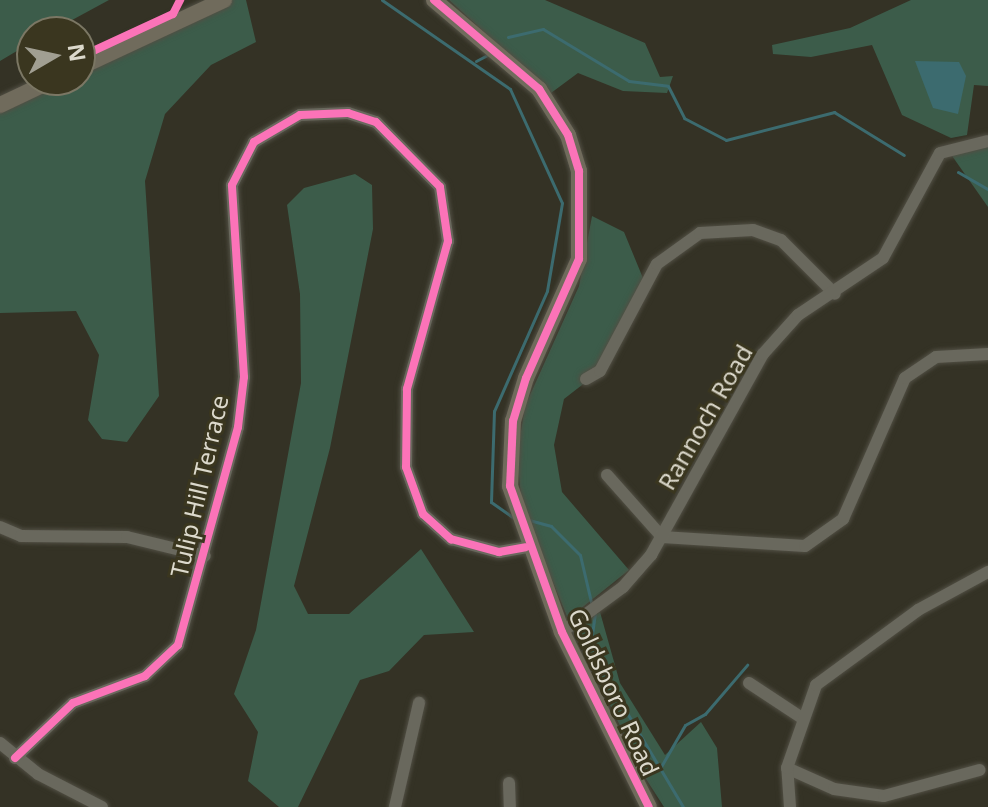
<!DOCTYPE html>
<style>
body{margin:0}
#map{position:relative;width:988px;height:807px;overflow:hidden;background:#343225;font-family:"Noto Sans",sans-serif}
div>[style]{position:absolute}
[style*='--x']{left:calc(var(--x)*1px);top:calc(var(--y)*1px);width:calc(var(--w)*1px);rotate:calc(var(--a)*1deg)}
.green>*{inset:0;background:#3c5c4a}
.water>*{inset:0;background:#3c6b6f}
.stream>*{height:3px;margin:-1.5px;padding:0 1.5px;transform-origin:1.5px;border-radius:1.5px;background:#3c6b6f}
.roads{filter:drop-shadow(0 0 2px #514f44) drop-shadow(0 0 2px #514f44)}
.minor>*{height:12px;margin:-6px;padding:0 6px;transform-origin:6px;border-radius:6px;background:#69685d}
.major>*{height:16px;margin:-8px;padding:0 8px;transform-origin:8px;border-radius:8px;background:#706b5c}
.cycleway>*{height:8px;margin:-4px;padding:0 4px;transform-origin:4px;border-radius:4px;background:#fb73b8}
span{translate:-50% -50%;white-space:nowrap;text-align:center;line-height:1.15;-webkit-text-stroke:6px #3a361f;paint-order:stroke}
.street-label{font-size:24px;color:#dcd9cc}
.north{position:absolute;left:16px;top:16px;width:80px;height:80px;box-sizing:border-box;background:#3a361f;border:2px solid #7b7764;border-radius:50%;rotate:81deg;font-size:22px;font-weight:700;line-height:32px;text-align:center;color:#dcd9cc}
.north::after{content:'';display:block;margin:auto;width:28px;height:36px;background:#a19f92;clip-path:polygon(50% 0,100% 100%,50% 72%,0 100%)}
</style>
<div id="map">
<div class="green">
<div style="clip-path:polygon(0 0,109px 0,50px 32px,32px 32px,32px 42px,0 61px)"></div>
<div style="clip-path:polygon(224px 0,246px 0,256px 42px,211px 65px,165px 114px,145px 181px,159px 396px,127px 442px,102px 439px,88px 420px,99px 355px,76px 311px,0 313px,0 105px,53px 80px,80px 80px,80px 67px)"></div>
<div style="clip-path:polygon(449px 0,545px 0,645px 43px,660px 77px,673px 76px,667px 93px,623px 91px,578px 73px,551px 93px)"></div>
<div style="clip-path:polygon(911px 0,988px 0,988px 86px,974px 85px,967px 135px,951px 138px,902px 115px,872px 45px,811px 57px,773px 54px,772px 45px,850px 28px)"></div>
<div style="clip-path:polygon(968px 146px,988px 147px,988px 207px,950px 153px)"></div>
<div style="clip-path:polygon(355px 174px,372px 185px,373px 229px,330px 448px,294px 586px,308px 614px,349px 614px,421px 549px,474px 632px,424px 635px,389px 671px,360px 680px,298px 807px,279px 807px,248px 781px,258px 732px,234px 694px,256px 630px,301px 383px,300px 294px,287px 205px,304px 188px)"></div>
<div style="clip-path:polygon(592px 216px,624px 232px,645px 283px,600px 371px,564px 399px,554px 445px,562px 492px,629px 570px,568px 619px,522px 506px,517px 456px,525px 406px,579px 286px)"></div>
<div style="clip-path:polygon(600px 612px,620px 683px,665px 755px,701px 722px,717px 748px,722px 807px,664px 807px,644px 776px,574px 630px)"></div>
</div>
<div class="water">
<div style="clip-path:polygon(915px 61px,959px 62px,966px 76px,958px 114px,933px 108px)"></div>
</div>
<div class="stream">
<div style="--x:382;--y:0;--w:156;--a:34.8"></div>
<div style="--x:510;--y:89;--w:125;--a:65.5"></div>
<div style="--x:562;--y:203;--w:89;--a:99.7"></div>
<div style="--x:547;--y:291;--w:131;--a:113.8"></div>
<div style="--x:494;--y:411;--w:91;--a:91.9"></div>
<div style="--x:491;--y:502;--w:28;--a:35"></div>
<div style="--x:508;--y:37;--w:36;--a:-13"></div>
<div style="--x:543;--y:29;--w:100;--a:31.2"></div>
<div style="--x:629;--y:81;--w:39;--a:7"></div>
<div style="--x:668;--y:86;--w:36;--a:63"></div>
<div style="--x:684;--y:118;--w:47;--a:27.6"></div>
<div style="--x:726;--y:140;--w:112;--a:-14.5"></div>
<div style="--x:834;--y:112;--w:82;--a:31.6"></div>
<div style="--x:476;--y:61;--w:15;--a:-28"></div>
<div style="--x:958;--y:172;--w:34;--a:30"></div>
<div style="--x:529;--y:520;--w:23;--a:15"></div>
<div style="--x:551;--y:526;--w:41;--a:45"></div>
<div style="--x:580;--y:555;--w:52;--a:76.8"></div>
<div style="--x:595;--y:613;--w:30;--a:98"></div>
<div style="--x:591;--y:643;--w:24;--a:71"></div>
<div style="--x:599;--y:666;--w:164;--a:59.2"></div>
<div style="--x:659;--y:770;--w:52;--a:-60"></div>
<div style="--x:685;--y:725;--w:23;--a:-29"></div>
<div style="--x:705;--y:714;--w:65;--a:-49.4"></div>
</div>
<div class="roads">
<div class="minor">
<div style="--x:586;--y:379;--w:16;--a:-30"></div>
<div style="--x:600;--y:371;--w:121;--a:-62"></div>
<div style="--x:657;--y:264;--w:53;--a:-35.8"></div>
<div style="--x:700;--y:233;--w:53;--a:-3.2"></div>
<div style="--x:753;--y:230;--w:30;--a:20"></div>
<div style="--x:781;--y:240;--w:76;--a:45"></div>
<div style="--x:607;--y:475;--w:83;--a:48.4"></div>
<div style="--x:662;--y:537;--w:143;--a:3.6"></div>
<div style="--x:805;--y:546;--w:47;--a:-35.4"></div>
<div style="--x:843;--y:519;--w:154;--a:-66.3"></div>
<div style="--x:905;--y:378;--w:37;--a:-34"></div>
<div style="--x:936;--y:357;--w:52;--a:-3.3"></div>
<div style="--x:0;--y:527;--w:23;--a:23"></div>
<div style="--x:21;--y:536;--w:106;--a:0.5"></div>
<div style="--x:127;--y:537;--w:80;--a:13.7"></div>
<div style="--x:562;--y:632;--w:76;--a:-36.4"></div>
<div style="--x:623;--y:587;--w:43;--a:-48.8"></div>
<div style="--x:651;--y:555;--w:230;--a:-60.9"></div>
<div style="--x:763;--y:354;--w:52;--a:-48.1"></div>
<div style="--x:798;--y:315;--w:102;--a:-33.8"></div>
<div style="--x:883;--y:258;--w:119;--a:-61.5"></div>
<div style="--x:940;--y:153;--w:49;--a:-14"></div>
<div style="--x:749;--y:683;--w:64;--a:33.4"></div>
<div style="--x:0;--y:743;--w:49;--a:39.2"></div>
<div style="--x:38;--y:774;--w:72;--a:27.3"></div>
<div style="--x:15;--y:758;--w:80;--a:-43.5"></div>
<div style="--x:73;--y:703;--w:77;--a:-20.6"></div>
<div style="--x:145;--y:676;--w:45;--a:-43.2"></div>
<div style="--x:178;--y:645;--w:226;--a:-74.6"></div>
<div style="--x:238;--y:427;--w:50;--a:-83.2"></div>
<div style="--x:244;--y:377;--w:192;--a:-93.6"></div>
<div style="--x:232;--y:185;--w:48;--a:-62.9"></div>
<div style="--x:254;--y:142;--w:53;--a:-30.4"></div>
<div style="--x:300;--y:115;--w:48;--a:-2.4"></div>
<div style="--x:348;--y:113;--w:29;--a:18"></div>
<div style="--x:376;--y:122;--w:91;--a:45.4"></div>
<div style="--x:440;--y:187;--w:55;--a:81.6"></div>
<div style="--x:448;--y:241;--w:154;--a:105.5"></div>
<div style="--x:407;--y:389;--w:78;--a:90.7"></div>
<div style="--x:406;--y:467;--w:50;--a:70.1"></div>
<div style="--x:423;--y:514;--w:38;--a:42"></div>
<div style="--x:451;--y:539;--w:50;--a:15.2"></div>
<div style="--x:499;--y:552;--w:27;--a:-10"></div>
<div style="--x:787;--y:768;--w:51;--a:24.1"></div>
<div style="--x:834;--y:789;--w:50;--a:8"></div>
<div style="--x:884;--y:796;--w:99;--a:-15.2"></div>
<div style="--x:509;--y:783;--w:24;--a:88"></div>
<div style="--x:395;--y:807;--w:107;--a:-77"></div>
<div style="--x:790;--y:807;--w:39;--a:-94"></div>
<div style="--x:787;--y:768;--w:88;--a:-70.7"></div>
<div style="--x:816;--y:685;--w:127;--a:-36.3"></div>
<div style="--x:918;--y:610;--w:80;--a:-28.5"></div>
</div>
<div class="major">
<div style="--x:434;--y:0;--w:138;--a:40.3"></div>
<div style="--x:539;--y:89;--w:54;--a:57.8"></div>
<div style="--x:568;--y:135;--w:38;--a:73"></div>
<div style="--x:579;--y:171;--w:88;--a:90"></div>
<div style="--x:579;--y:259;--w:130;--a:114"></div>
<div style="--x:526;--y:378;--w:45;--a:106.8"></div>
<div style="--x:513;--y:421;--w:65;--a:92.6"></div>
<div style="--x:510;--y:486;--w:155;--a:70.4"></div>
<div style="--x:562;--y:632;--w:195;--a:63.6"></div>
<div style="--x:80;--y:67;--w:159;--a:-25"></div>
<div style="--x:0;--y:105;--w:59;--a:-25.3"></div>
</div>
</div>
<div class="cycleway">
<div style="--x:434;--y:0;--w:138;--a:40.3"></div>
<div style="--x:539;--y:89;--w:54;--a:57.8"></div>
<div style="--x:568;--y:135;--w:38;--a:73"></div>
<div style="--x:579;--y:171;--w:88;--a:90"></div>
<div style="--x:579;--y:259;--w:130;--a:114"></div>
<div style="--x:526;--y:378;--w:45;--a:106.8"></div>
<div style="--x:513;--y:421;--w:65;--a:92.6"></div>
<div style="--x:510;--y:486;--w:155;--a:70.4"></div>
<div style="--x:562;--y:632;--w:195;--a:63.6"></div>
<div style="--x:80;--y:57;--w:102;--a:-24.8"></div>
<div style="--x:173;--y:14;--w:16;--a:-63"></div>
<div style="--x:15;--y:758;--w:80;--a:-43.5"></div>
<div style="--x:73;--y:703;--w:77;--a:-20.6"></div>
<div style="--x:145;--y:676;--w:45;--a:-43.2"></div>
<div style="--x:178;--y:645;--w:226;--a:-74.6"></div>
<div style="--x:238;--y:427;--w:50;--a:-83.2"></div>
<div style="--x:244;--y:377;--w:192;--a:-93.6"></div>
<div style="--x:232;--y:185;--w:48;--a:-62.9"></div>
<div style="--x:254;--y:142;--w:53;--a:-30.4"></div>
<div style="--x:300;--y:115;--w:48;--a:-2.4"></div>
<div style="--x:348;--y:113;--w:29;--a:18"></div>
<div style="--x:376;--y:122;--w:91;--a:45.4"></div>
<div style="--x:440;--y:187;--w:55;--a:81.6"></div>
<div style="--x:448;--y:241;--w:154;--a:105.5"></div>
<div style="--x:407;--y:389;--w:78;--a:90.7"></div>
<div style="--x:406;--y:467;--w:50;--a:70.1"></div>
<div style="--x:423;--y:514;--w:38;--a:42"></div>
<div style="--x:451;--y:539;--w:50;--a:15.2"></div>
<div style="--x:499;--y:552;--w:27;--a:-10"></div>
</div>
<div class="street-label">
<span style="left:705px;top:417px;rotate:-60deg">Rannoch Road</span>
<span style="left:199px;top:486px;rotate:-77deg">Tulip Hill Terrace</span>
<span style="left:614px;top:692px;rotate:65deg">Goldsboro Road</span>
</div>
<div class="north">N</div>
</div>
